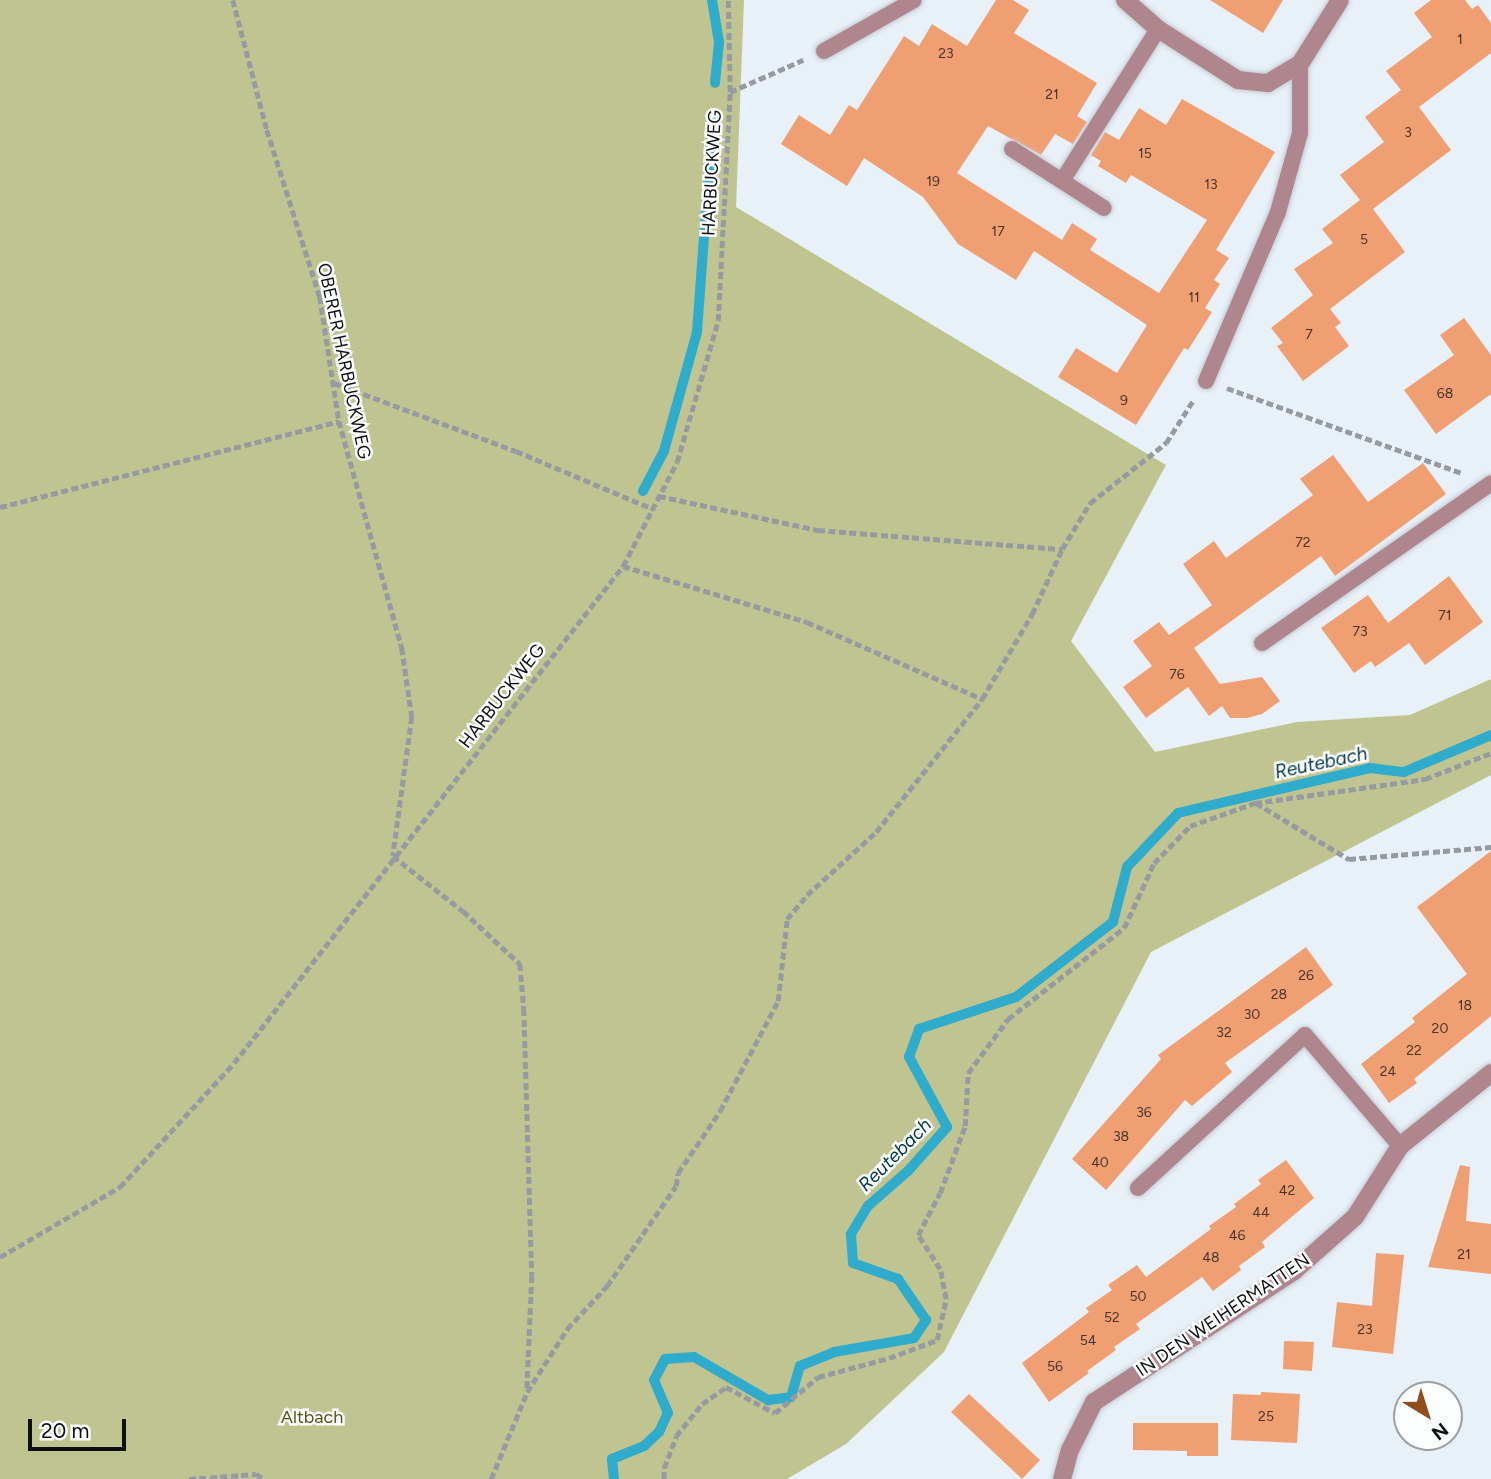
<!DOCTYPE html>
<style>
body{margin:0}
#map{position:relative;width:1491px;height:1479px;overflow:hidden;background:#e8f0f8;font-family:Figtree,sans-serif}
div>[style]{position:absolute}
[style*='--x']{left:calc(var(--x)*1px);top:calc(var(--y)*1px);width:calc(var(--w)*1px);rotate:calc(var(--a)*1deg)}
.green>*{inset:0;background:#c0c490}
.stream>*{height:10px;margin:-5px;padding:0 5px;transform-origin:5px;border-radius:5px;background:#2fabcb}
.building>*{inset:0;background:#f09f73}
.path>*{height:4.5px;margin-top:-2.25px;transform-origin:0;background:repeating-linear-gradient(90deg,#959ba1 0 7px,transparent 0 10.5px)}
.roads{filter:drop-shadow(0 0 2px #c5ccd3) drop-shadow(0 0 2px #c5ccd3)}
.lane>*{height:16px;margin:-8px;padding:0 8px;transform-origin:8px;border-radius:8px;background:#af868d}
.street>*{height:18px;margin:-9px;padding:0 9px;transform-origin:9px;border-radius:9px;background:#af868d}
span{translate:-50% -50%;white-space:nowrap;text-align:center;line-height:1.15;-webkit-text-stroke:5px #fbfdfe;paint-order:stroke}
.number-label{font-size:14px;color:#46342a}
.number-label span{-webkit-text-stroke-width:0}
.street-label{font-size:18px;color:#0d1012}
.park-label{font-size:18px;color:#545614}
.water-label{font-size:19px;color:#003846;font-style:italic}
.north{position:absolute;left:1393px;top:1381px;width:70px;height:70px;box-sizing:border-box;background:#fbfdfe;border:2px solid #9c9ea0;border-radius:50%;rotate:142deg;font-size:19px;font-weight:700;line-height:28px;text-align:center;color:#0d1012}
.north::after{content:'';display:block;margin:auto;width:24px;height:32px;background:#914d1e;clip-path:polygon(50% 0,100% 100%,50% 72%,0 100%)}
.scale{position:absolute;left:28px;top:1419px;width:98px;height:32px;box-sizing:border-box;border:4px solid #0d1012;border-top:0;padding-left:9px;font-size:21px;line-height:24px;white-space:nowrap;color:#0d1012;-webkit-text-stroke:5px #fbfdfe;paint-order:stroke}
</style>
<div id="map">
<div class="green">
<div style="clip-path:polygon(0 0,744px 0,736px 207px,1166px 465px,1071px 641px,1155px 752px,1297px 722px,1410px 715px,1491px 679px,1491px 775px,1151px 952px,944px 1352px,846px 1444px,787px 1479px,0 1479px)"></div>
</div>
<div class="stream">
<div style="--x:712;--y:0;--w:43;--a:80.5"></div>
<div style="--x:719;--y:42;--w:41;--a:95.6"></div>
<div style="--x:643;--y:491;--w:45;--a:-62.3"></div>
<div style="--x:664;--y:451;--w:123;--a:-74.5"></div>
<div style="--x:697;--y:332;--w:219;--a:-85.8"></div>
<div style="--x:614;--y:1479;--w:20;--a:-96"></div>
<div style="--x:612;--y:1459;--w:35;--a:-22"></div>
<div style="--x:644;--y:1446;--w:21;--a:-43"></div>
<div style="--x:659;--y:1432;--w:21;--a:-65"></div>
<div style="--x:668;--y:1413;--w:36;--a:-113"></div>
<div style="--x:654;--y:1380;--w:24;--a:-62"></div>
<div style="--x:665;--y:1359;--w:29;--a:-4"></div>
<div style="--x:694;--y:1357;--w:86;--a:30.2"></div>
<div style="--x:768;--y:1400;--w:23;--a:-7"></div>
<div style="--x:791;--y:1397;--w:32;--a:-74"></div>
<div style="--x:800;--y:1366;--w:37;--a:-22"></div>
<div style="--x:834;--y:1352;--w:81;--a:-9.9"></div>
<div style="--x:914;--y:1338;--w:22;--a:-56"></div>
<div style="--x:926;--y:1320;--w:50;--a:-124.3"></div>
<div style="--x:898;--y:1279;--w:48;--a:-160.4"></div>
<div style="--x:853;--y:1263;--w:29;--a:-94"></div>
<div style="--x:851;--y:1234;--w:33;--a:-59"></div>
<div style="--x:868;--y:1206;--w:53;--a:-41.2"></div>
<div style="--x:908;--y:1171;--w:59;--a:-48.4"></div>
<div style="--x:947;--y:1127;--w:80;--a:-118.5"></div>
<div style="--x:909;--y:1057;--w:30;--a:-70"></div>
<div style="--x:919;--y:1029;--w:102;--a:-18.3"></div>
<div style="--x:1016;--y:997;--w:123;--a:-37.7"></div>
<div style="--x:1113;--y:922;--w:57;--a:-75.7"></div>
<div style="--x:1127;--y:867;--w:74;--a:-46.6"></div>
<div style="--x:1178;--y:813;--w:197;--a:-13.2"></div>
<div style="--x:1370;--y:768;--w:34;--a:7"></div>
<div style="--x:1404;--y:772;--w:95;--a:-23"></div>
</div>
<div class="building">
<div style="clip-path:polygon(996px 0,1013px 0,1029px 10px,1014px 33px,1097px 83px,1077px 116px,1087px 122px,1073px 144px,1055px 134px,1041px 155px,988px 126px,957px 173px,1062px 240px,1072px 223px,1097px 239px,1090px 250px,1159px 293px,1207px 220px,1131px 175px,1126px 183px,1098px 166px,1101px 161px,1091px 155px,1105px 132px,1119px 140px,1139px 108px,1166px 125px,1182px 99px,1275px 152px,1216px 250px,1229px 258px,1214px 280px,1220px 284px,1205px 308px,1212px 312px,1188px 350px,1184px 348px,1136px 425px,1058px 377px,1076px 348px,1117px 373px,1147px 325px,1034px 251px,1016px 280px,958px 244px,923px 197px,864px 158px,847px 186px,781px 144px,799px 115px,830px 135px,849px 105px,857px 110px,904px 36px,919px 46px,932px 24px,967px 46px)"></div>
<div style="clip-path:polygon(1210px 0,1283px 0,1263px 33px)"></div>
<div style="clip-path:polygon(1431px 0,1465px 0,1472px 9px,1478px 5px,1491px 23px,1491px 53px,1419px 107px,1451px 150px,1373px 209px,1405px 252px,1330px 309px,1341px 323px,1335px 327px,1349px 346px,1303px 381px,1277px 346px,1283px 343px,1271px 328px,1313px 295px,1294px 269px,1333px 243px,1322px 229px,1360px 200px,1340px 175px,1384px 142px,1365px 117px,1401px 90px,1386px 71px,1432px 37px,1414px 13px)"></div>
<div style="clip-path:polygon(1464px 318px,1491px 355px,1491px 394px,1436px 434px,1404px 390px,1454px 355px,1440px 335px)"></div>
<div style="clip-path:polygon(1333px 455px,1368px 502px,1423px 463px,1446px 494px,1335px 576px,1321px 556px,1194px 648px,1220px 684px,1262px 677px,1280px 701px,1262px 714px,1247px 718px,1230px 718px,1222px 706px,1209px 716px,1188px 687px,1146px 718px,1123px 687px,1152px 666px,1133px 641px,1159px 622px,1169px 635px,1212px 605px,1183px 564px,1214px 541px,1226px 558px,1313px 495px,1300px 479px)"></div>
<div style="clip-path:polygon(1449px 576px,1483px 622px,1425px 665px,1409px 643px,1375px 667px,1371px 661px,1354px 673px,1321px 628px,1368px 595px,1388px 623px)"></div>
<div style="clip-path:polygon(1491px 851px,1491px 1016px,1414px 1079px,1417px 1083px,1389px 1103px,1361px 1064px,1415px 1022px,1412px 1018px,1467px 974px,1417px 907px)"></div>
<div style="clip-path:polygon(1306px 947px,1333px 985px,1225px 1063px,1232px 1072px,1192px 1106px,1185px 1100px,1106px 1190px,1072px 1159px,1161px 1059px,1158px 1055px)"></div>
<div style="clip-path:polygon(1286px 1160px,1314px 1198px,1262px 1242px,1265px 1247px,1239px 1266px,1241px 1270px,1213px 1291px,1202px 1277px,1136px 1324px,1140px 1329px,1114px 1347px,1116px 1350px,1087px 1371px,1089px 1373px,1049px 1402px,1022px 1363px,1089px 1312px,1086px 1308px,1112px 1290px,1108px 1285px,1137px 1265px,1146px 1277px,1211px 1229px,1209px 1226px,1236px 1207px,1234px 1204px,1261px 1184px,1258px 1180px)"></div>
<div style="clip-path:polygon(1460px 1165px,1470px 1167px,1466px 1221px,1491px 1224px,1491px 1274px,1428px 1267px)"></div>
<div style="clip-path:polygon(1376px 1253px,1404px 1255px,1393px 1354px,1332px 1347px,1337px 1302px,1372px 1306px)"></div>
<div style="clip-path:polygon(1284px 1341px,1314px 1342px,1312px 1371px,1283px 1369px)"></div>
<div style="clip-path:polygon(1261px 1392px,1300px 1394px,1297px 1443px,1231px 1440px,1233px 1394px,1261px 1395px)"></div>
<div style="clip-path:polygon(969px 1394px,1040px 1460px,1022px 1479px,951px 1412px)"></div>
<div style="clip-path:polygon(1133px 1423px,1218px 1423px,1218px 1456px,1187px 1456px,1187px 1451px,1133px 1450px)"></div>
</div>
<div class="path">
<div style="--x:233;--y:0;--w:134;--a:75.3"></div>
<div style="--x:267;--y:130;--w:175;--a:72.4"></div>
<div style="--x:320;--y:297;--w:125;--a:81.3"></div>
<div style="--x:339;--y:421;--w:236;--a:74.5"></div>
<div style="--x:402;--y:648;--w:70;--a:81.8"></div>
<div style="--x:412;--y:717;--w:140;--a:97.8"></div>
<div style="--x:393;--y:856;--w:89;--a:38.2"></div>
<div style="--x:463;--y:911;--w:78;--a:42.9"></div>
<div style="--x:520;--y:964;--w:45;--a:84.9"></div>
<div style="--x:524;--y:1009;--w:267;--a:88.3"></div>
<div style="--x:532;--y:1276;--w:113;--a:92.5"></div>
<div style="--x:730;--y:92;--w:80;--a:-23.7"></div>
<div style="--x:334;--y:383;--w:194;--a:20.5"></div>
<div style="--x:516;--y:451;--w:149;--a:22.9"></div>
<div style="--x:1227;--y:388;--w:250;--a:19.9"></div>
<div style="--x:659;--y:496;--w:163;--a:12.1"></div>
<div style="--x:818;--y:530;--w:245;--a:4.5"></div>
<div style="--x:0;--y:507;--w:350;--a:-14.2"></div>
<div style="--x:623;--y:566;--w:192;--a:16.9"></div>
<div style="--x:807;--y:622;--w:191;--a:23.7"></div>
<div style="--x:1256;--y:803;--w:109;--a:31.1"></div>
<div style="--x:1349;--y:859;--w:143;--a:-4.8"></div>
<div style="--x:0;--y:1257;--w:139;--a:-30.3"></div>
<div style="--x:120;--y:1187;--w:168;--a:-47.4"></div>
<div style="--x:234;--y:1063;--w:631;--a:-51.95"></div>
<div style="--x:623;--y:566;--w:117;--a:-62.6"></div>
<div style="--x:677;--y:462;--w:147;--a:-73.8"></div>
<div style="--x:718;--y:321;--w:229;--a:-87"></div>
<div style="--x:730;--y:92;--w:92;--a:-91.2"></div>
<div style="--x:189;--y:1479;--w:67;--a:-4.3"></div>
<div style="--x:256;--y:1474;--w:10;--a:29"></div>
<div style="--x:491;--y:1479;--w:94;--a:-67.5"></div>
<div style="--x:527;--y:1392;--w:75;--a:-57.6"></div>
<div style="--x:567;--y:1329;--w:59;--a:-47.1"></div>
<div style="--x:607;--y:1286;--w:121;--a:-55.4"></div>
<div style="--x:676;--y:1186;--w:13;--a:-81"></div>
<div style="--x:678;--y:1173;--w:75;--a:-55.9"></div>
<div style="--x:720;--y:1111;--w:124;--a:-62.2"></div>
<div style="--x:778;--y:1001;--w:82;--a:-83.7"></div>
<div style="--x:787;--y:919;--w:31;--a:-50"></div>
<div style="--x:807;--y:895;--w:93;--a:-42.4"></div>
<div style="--x:876;--y:832;--w:170;--a:-51.4"></div>
<div style="--x:982;--y:699;--w:99;--a:-59.5"></div>
<div style="--x:1032;--y:614;--w:72;--a:-65.2"></div>
<div style="--x:1062;--y:549;--w:54;--a:-58.7"></div>
<div style="--x:1090;--y:503;--w:97;--a:-38.3"></div>
<div style="--x:1166;--y:443;--w:52;--a:-57.5"></div>
<div style="--x:664;--y:1479;--w:11;--a:-90"></div>
<div style="--x:664;--y:1468;--w:34;--a:-69"></div>
<div style="--x:676;--y:1436;--w:41;--a:-50.9"></div>
<div style="--x:702;--y:1404;--w:29;--a:-35"></div>
<div style="--x:726;--y:1387;--w:55;--a:28"></div>
<div style="--x:775;--y:1413;--w:56;--a:-39.9"></div>
<div style="--x:818;--y:1377;--w:73;--a:-15"></div>
<div style="--x:889;--y:1358;--w:51;--a:-20.6"></div>
<div style="--x:937;--y:1340;--w:42;--a:-77.6"></div>
<div style="--x:946;--y:1299;--w:31;--a:-101"></div>
<div style="--x:940;--y:1269;--w:40;--a:-122.9"></div>
<div style="--x:918;--y:1235;--w:47;--a:-62.4"></div>
<div style="--x:940;--y:1193;--w:72;--a:-69.5"></div>
<div style="--x:965;--y:1126;--w:53;--a:-86.8"></div>
<div style="--x:968;--y:1073;--w:67;--a:-53.5"></div>
<div style="--x:1008;--y:1019;--w:147;--a:-38.1"></div>
<div style="--x:1124;--y:928;--w:72;--a:-65.2"></div>
<div style="--x:1154;--y:863;--w:52;--a:-45.8"></div>
<div style="--x:1190;--y:826;--w:69;--a:-19.5"></div>
<div style="--x:1255;--y:803;--w:172;--a:-8"></div>
<div style="--x:1425;--y:779;--w:71;--a:-21.5"></div>
</div>
<div class="roads">
<div class="lane">
<div style="--x:824;--y:51;--w:103;--a:-29.5"></div>
<div style="--x:1012;--y:149;--w:109;--a:32.7"></div>
<div style="--x:1062;--y:181;--w:180;--a:-57.7"></div>
<div style="--x:1206;--y:381;--w:184;--a:-66.9"></div>
<div style="--x:1278;--y:212;--w:82;--a:-74.4"></div>
<div style="--x:1300;--y:133;--w:69;--a:-90"></div>
<div style="--x:1262;--y:643;--w:279;--a:-34.9"></div>
<div style="--x:1138;--y:1188;--w:226;--a:-42.5"></div>
<div style="--x:1305;--y:1035;--w:146;--a:49.4"></div>
</div>
<div class="street">
<div style="--x:1125;--y:0;--w:44;--a:41.3"></div>
<div style="--x:1158;--y:29;--w:95;--a:32.5"></div>
<div style="--x:1238;--y:80;--w:30;--a:6"></div>
<div style="--x:1268;--y:83;--w:37;--a:-31"></div>
<div style="--x:1300;--y:64;--w:75;--a:-58"></div>
<div style="--x:1062;--y:1479;--w:30;--a:-75"></div>
<div style="--x:1070;--y:1450;--w:54;--a:-63.4"></div>
<div style="--x:1094;--y:1402;--w:239;--a:-33.2"></div>
<div style="--x:1294;--y:1271;--w:81;--a:-41.5"></div>
<div style="--x:1355;--y:1217;--w:84;--a:-57.6"></div>
<div style="--x:1400;--y:1146;--w:117;--a:-38.7"></div>
</div>
</div>
<div class="number-label">
<span style="left:1460px;top:40px">1</span>
<span style="left:946px;top:54px">23</span>
<span style="left:1052px;top:95px">21</span>
<span style="left:1408px;top:133px">3</span>
<span style="left:1145px;top:154px">15</span>
<span style="left:933px;top:182px">19</span>
<span style="left:1211px;top:185px">13</span>
<span style="left:998px;top:232px">17</span>
<span style="left:1364px;top:240px">5</span>
<span style="left:1194px;top:298px">11</span>
<span style="left:1309px;top:335px">7</span>
<span style="left:1445px;top:394px">68</span>
<span style="left:1124px;top:401px">9</span>
<span style="left:1303px;top:543px">72</span>
<span style="left:1445px;top:616px">71</span>
<span style="left:1360px;top:632px">73</span>
<span style="left:1177px;top:675px">76</span>
<span style="left:1306px;top:976px">26</span>
<span style="left:1279px;top:995px">28</span>
<span style="left:1465px;top:1006px">18</span>
<span style="left:1252px;top:1015px">30</span>
<span style="left:1440px;top:1029px">20</span>
<span style="left:1224px;top:1033px">32</span>
<span style="left:1414px;top:1051px">22</span>
<span style="left:1388px;top:1072px">24</span>
<span style="left:1144px;top:1113px">36</span>
<span style="left:1121px;top:1137px">38</span>
<span style="left:1100px;top:1163px">40</span>
<span style="left:1287px;top:1191px">42</span>
<span style="left:1261px;top:1213px">44</span>
<span style="left:1237px;top:1236px">46</span>
<span style="left:1464px;top:1255px">21</span>
<span style="left:1211px;top:1258px">48</span>
<span style="left:1138px;top:1297px">50</span>
<span style="left:1112px;top:1318px">52</span>
<span style="left:1365px;top:1330px">23</span>
<span style="left:1088px;top:1341px">54</span>
<span style="left:1055px;top:1367px">56</span>
<span style="left:1266px;top:1417px">25</span>
</div>
<div class="street-label">
<span style="left:712px;top:173px;rotate:-87deg">HARBUCKWEG</span>
<span style="left:344px;top:361px;rotate:78deg">OBERER HARBUCKWEG</span>
<span style="left:502px;top:696px;rotate:-52deg">HARBUCKWEG</span>
<span style="left:1223px;top:1315px;rotate:-34deg">IN DEN WEIHERMATTEN</span>
</div>
<div class="park-label">
<span style="left:312px;top:1417px">Altbach</span>
</div>
<div class="water-label">
<span style="left:1321px;top:763px;rotate:-12deg">Reutebach</span>
<span style="left:895px;top:1155px;rotate:-45deg">Reutebach</span>
</div>
<div class="north">N</div>
<div class="scale">20 m</div>
</div>
